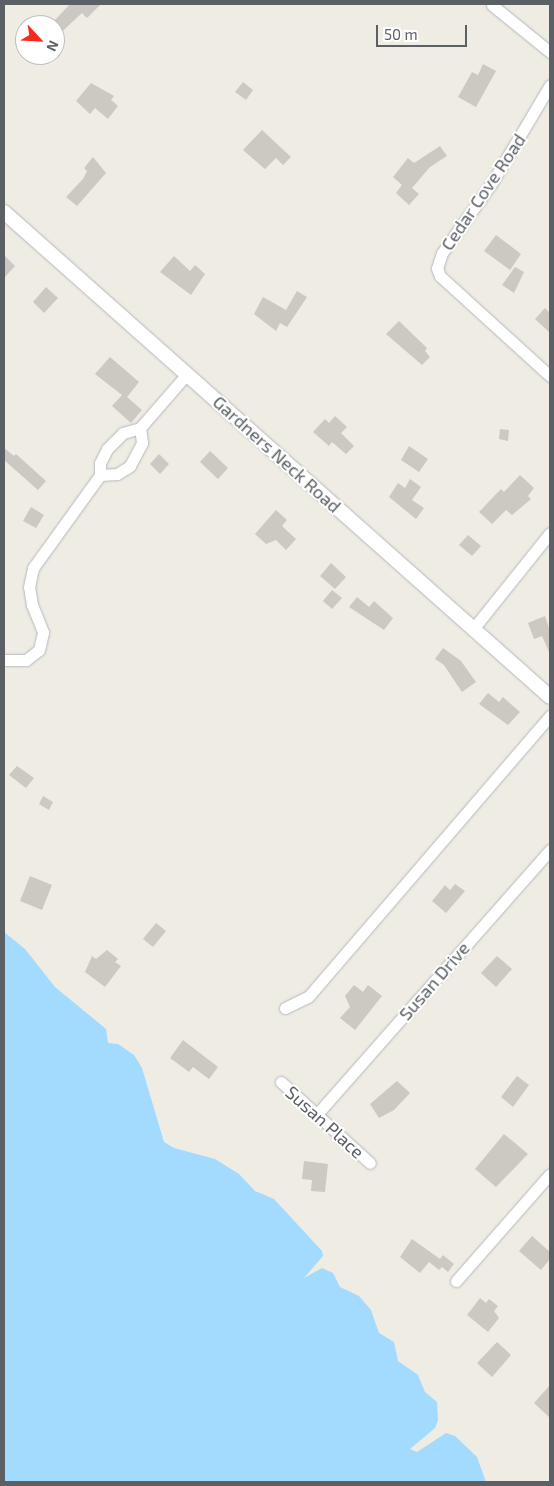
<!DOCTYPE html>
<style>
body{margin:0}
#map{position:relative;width:554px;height:1486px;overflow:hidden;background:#efece3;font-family:"Exo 2",sans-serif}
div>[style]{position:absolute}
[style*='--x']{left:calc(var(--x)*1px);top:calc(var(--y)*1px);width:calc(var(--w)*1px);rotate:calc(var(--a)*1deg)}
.water>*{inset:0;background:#a3daff}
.building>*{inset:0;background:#ccc8c2}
.roads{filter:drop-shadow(0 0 1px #b5b9be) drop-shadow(0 0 1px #b5b9be)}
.minor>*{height:11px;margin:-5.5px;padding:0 5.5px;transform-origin:5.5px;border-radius:5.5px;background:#fff}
.tertiary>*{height:14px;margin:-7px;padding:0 7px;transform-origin:7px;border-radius:7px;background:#fff}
span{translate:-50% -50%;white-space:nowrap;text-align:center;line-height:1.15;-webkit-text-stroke:4px #fff;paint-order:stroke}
.street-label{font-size:18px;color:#5b6065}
.frame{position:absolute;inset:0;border:5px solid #5b6065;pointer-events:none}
.north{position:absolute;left:15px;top:15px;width:50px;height:50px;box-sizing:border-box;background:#fff;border:1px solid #bdbfc1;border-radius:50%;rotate:115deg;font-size:14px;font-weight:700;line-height:20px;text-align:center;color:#5b6065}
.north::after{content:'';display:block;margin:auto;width:18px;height:22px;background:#f8291f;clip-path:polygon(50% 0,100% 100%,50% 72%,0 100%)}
.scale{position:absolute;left:376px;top:25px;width:91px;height:22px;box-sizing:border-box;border:2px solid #5b6065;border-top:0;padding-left:6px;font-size:15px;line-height:18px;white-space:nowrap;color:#5b6065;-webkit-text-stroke:4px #fff;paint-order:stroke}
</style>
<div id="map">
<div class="water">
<div style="clip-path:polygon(4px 932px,25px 949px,55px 987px,106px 1029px,108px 1043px,118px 1044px,134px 1055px,142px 1068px,164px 1142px,174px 1148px,215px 1159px,239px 1174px,255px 1191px,274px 1199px,322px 1251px,323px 1256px,304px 1278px,322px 1268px,333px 1273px,340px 1287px,359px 1296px,371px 1310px,379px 1333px,394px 1342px,398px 1361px,418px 1375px,425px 1392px,437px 1402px,438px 1420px,435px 1428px,410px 1449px,417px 1452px,446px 1433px,455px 1436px,477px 1457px,486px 1482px,4px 1482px)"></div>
</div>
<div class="building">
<div style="clip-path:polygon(70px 4px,101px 4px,87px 18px,82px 13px,55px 38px,55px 20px)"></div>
<div style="clip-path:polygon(483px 64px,496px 71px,476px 107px,458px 97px,472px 72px,478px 75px)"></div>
<div style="clip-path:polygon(243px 82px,253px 90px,246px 100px,235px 92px)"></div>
<div style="clip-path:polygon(91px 83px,114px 96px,111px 100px,118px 106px,108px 119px,95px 108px,90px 114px,76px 101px)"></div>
<div style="clip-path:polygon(262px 130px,291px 157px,283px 165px,276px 158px,265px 169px,243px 150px)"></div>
<div style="clip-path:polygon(440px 146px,447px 156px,430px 167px,412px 188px,419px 194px,409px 205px,396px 193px,402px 185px,393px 177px,408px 158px,414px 163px)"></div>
<div style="clip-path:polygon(93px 157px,106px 173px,77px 206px,66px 197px,83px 179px,87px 171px,84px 168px)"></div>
<div style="clip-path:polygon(496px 235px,521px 254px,510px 270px,484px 251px)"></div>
<div style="clip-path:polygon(4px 255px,15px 266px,4px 278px)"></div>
<div style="clip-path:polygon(174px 256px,190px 271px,195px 265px,205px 274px,191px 295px,160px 272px)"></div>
<div style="clip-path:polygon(515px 267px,524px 272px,514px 293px,502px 285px)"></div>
<div style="clip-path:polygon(46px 287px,58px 298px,44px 313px,33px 302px)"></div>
<div style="clip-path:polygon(297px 291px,307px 297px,287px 327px,280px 323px,276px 331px,254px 314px,263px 297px,286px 310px)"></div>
<div style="clip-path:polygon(545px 308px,550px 313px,550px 333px,535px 319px)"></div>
<div style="clip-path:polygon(399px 321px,427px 348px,425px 351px,430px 357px,422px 365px,386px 334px)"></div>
<div style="clip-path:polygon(110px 357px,139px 382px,127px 397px,142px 410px,131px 423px,112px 406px,122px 395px,95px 374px)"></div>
<div style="clip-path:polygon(335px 416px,347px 427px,341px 433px,354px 446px,346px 454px,332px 442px,329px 446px,313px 432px,325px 419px,329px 423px)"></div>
<div style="clip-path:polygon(500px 429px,509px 430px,508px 441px,499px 439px)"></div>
<div style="clip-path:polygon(409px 446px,428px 459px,419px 472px,401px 460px)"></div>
<div style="clip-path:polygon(4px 448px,14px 456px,16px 454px,46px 481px,38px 490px,4px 460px)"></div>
<div style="clip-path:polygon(210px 451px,228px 468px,218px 479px,200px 462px)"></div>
<div style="clip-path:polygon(159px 454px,169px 464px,160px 474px,150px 464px)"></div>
<div style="clip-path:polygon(520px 475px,534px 488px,528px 496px,531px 499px,512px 515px,506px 510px,492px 524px,479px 512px,501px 489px,504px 492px)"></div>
<div style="clip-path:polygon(410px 479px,421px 487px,412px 500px,424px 508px,416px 519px,389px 497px,398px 483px,405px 488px)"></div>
<div style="clip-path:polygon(31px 507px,44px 515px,36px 528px,23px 521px)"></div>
<div style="clip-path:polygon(276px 510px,287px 520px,282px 526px,296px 539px,286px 550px,276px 540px,266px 544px,255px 534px)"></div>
<div style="clip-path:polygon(468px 535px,481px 546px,472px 556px,459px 545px)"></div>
<div style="clip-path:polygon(331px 563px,346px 577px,335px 589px,320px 576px)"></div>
<div style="clip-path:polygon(332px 590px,342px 598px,332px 609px,323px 601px)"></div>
<div style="clip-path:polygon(357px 597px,369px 607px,374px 601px,393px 618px,384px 630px,349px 607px)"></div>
<div style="clip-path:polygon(545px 616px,550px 631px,550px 654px,542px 636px,534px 639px,528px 623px)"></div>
<div style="clip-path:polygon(443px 648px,461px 661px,476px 682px,462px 692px,444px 665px,435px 659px)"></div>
<div style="clip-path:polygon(488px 693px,499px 702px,503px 697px,520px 712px,508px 725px,479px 704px)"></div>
<div style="clip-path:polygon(17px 766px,34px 778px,26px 788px,9px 775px)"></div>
<div style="clip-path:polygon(43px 796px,53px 802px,49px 810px,39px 804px)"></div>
<div style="clip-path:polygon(30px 876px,52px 885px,42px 910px,20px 901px)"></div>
<div style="clip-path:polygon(455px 884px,465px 891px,446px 913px,432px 901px,445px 885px,450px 890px)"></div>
<div style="clip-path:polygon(156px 923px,166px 931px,153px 947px,143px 939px)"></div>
<div style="clip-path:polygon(107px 950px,118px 959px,115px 962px,121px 966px,105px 987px,85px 972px,92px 956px,96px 959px)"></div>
<div style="clip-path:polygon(497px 956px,512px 969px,496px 987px,481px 973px)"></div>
<div style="clip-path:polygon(354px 985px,363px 992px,368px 985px,382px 996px,355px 1030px,340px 1018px,350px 1007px,345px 996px)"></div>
<div style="clip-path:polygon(183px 1040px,218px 1067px,209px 1079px,193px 1067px,189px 1072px,170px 1058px)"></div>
<div style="clip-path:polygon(517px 1076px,529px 1085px,513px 1107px,501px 1097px)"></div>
<div style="clip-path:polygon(397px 1081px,410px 1093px,394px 1110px,379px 1118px,370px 1104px)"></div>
<div style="clip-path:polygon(504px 1134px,528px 1154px,496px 1187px,475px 1169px)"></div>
<div style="clip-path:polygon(304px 1161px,328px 1164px,325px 1192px,311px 1191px,312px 1180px,302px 1179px)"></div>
<div style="clip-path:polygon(532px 1236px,550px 1252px,550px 1259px,541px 1270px,519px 1251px)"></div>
<div style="clip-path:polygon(412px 1239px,440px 1259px,443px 1255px,454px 1264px,448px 1272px,442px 1267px,439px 1270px,429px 1262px,420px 1273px,400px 1257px)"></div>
<div style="clip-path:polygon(480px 1298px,486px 1303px,489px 1299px,498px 1306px,494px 1311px,499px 1318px,488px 1332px,467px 1315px)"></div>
<div style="clip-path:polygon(497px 1342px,511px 1355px,492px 1377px,477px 1363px)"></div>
<div style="clip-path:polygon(550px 1385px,550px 1418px,534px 1403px)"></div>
</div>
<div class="roads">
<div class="minor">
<div style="--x:492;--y:5;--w:75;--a:39"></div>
<div style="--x:550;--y:85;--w:112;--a:120.7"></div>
<div style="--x:493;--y:181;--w:88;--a:125.3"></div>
<div style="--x:442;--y:253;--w:16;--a:108"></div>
<div style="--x:437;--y:268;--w:9;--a:69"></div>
<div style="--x:440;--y:276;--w:149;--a:42.3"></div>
<div style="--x:140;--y:428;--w:72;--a:-49"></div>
<div style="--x:473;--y:629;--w:123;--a:-51.3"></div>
<div style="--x:4;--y:660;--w:22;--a:0"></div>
<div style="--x:26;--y:660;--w:16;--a:-38"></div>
<div style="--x:39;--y:650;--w:18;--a:-77"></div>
<div style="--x:43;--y:632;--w:29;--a:-112"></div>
<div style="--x:32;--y:605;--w:18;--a:-99"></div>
<div style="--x:29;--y:587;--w:19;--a:-78"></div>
<div style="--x:33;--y:568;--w:115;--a:-54.2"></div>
<div style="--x:100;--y:475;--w:12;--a:-90"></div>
<div style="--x:100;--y:463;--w:16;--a:-63"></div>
<div style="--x:107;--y:449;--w:23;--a:-45"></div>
<div style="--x:123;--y:433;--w:18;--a:-16"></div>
<div style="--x:140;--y:428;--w:15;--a:82"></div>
<div style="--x:142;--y:443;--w:26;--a:118"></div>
<div style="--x:130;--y:466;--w:15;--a:148"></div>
<div style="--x:117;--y:474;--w:17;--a:177"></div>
<div style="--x:285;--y:1008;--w:25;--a:-26"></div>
<div style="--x:308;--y:997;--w:371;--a:-49.3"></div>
<div style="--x:281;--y:1082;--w:120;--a:42.3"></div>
<div style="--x:318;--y:1113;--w:351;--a:-48.6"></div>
<div style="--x:456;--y:1281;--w:142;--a:-48.7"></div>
</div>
<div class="tertiary">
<div style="--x:4;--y:212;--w:730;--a:41.61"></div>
</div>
</div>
<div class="street-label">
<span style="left:483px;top:192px;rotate:-56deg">Cedar Cove Road</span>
<span style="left:277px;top:454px;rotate:42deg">Gardners Neck Road</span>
<span style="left:434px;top:981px;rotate:-49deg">Susan Drive</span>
<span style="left:325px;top:1122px;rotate:42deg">Susan Place</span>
</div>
<div class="frame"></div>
<div class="north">N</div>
<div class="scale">50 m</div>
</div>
